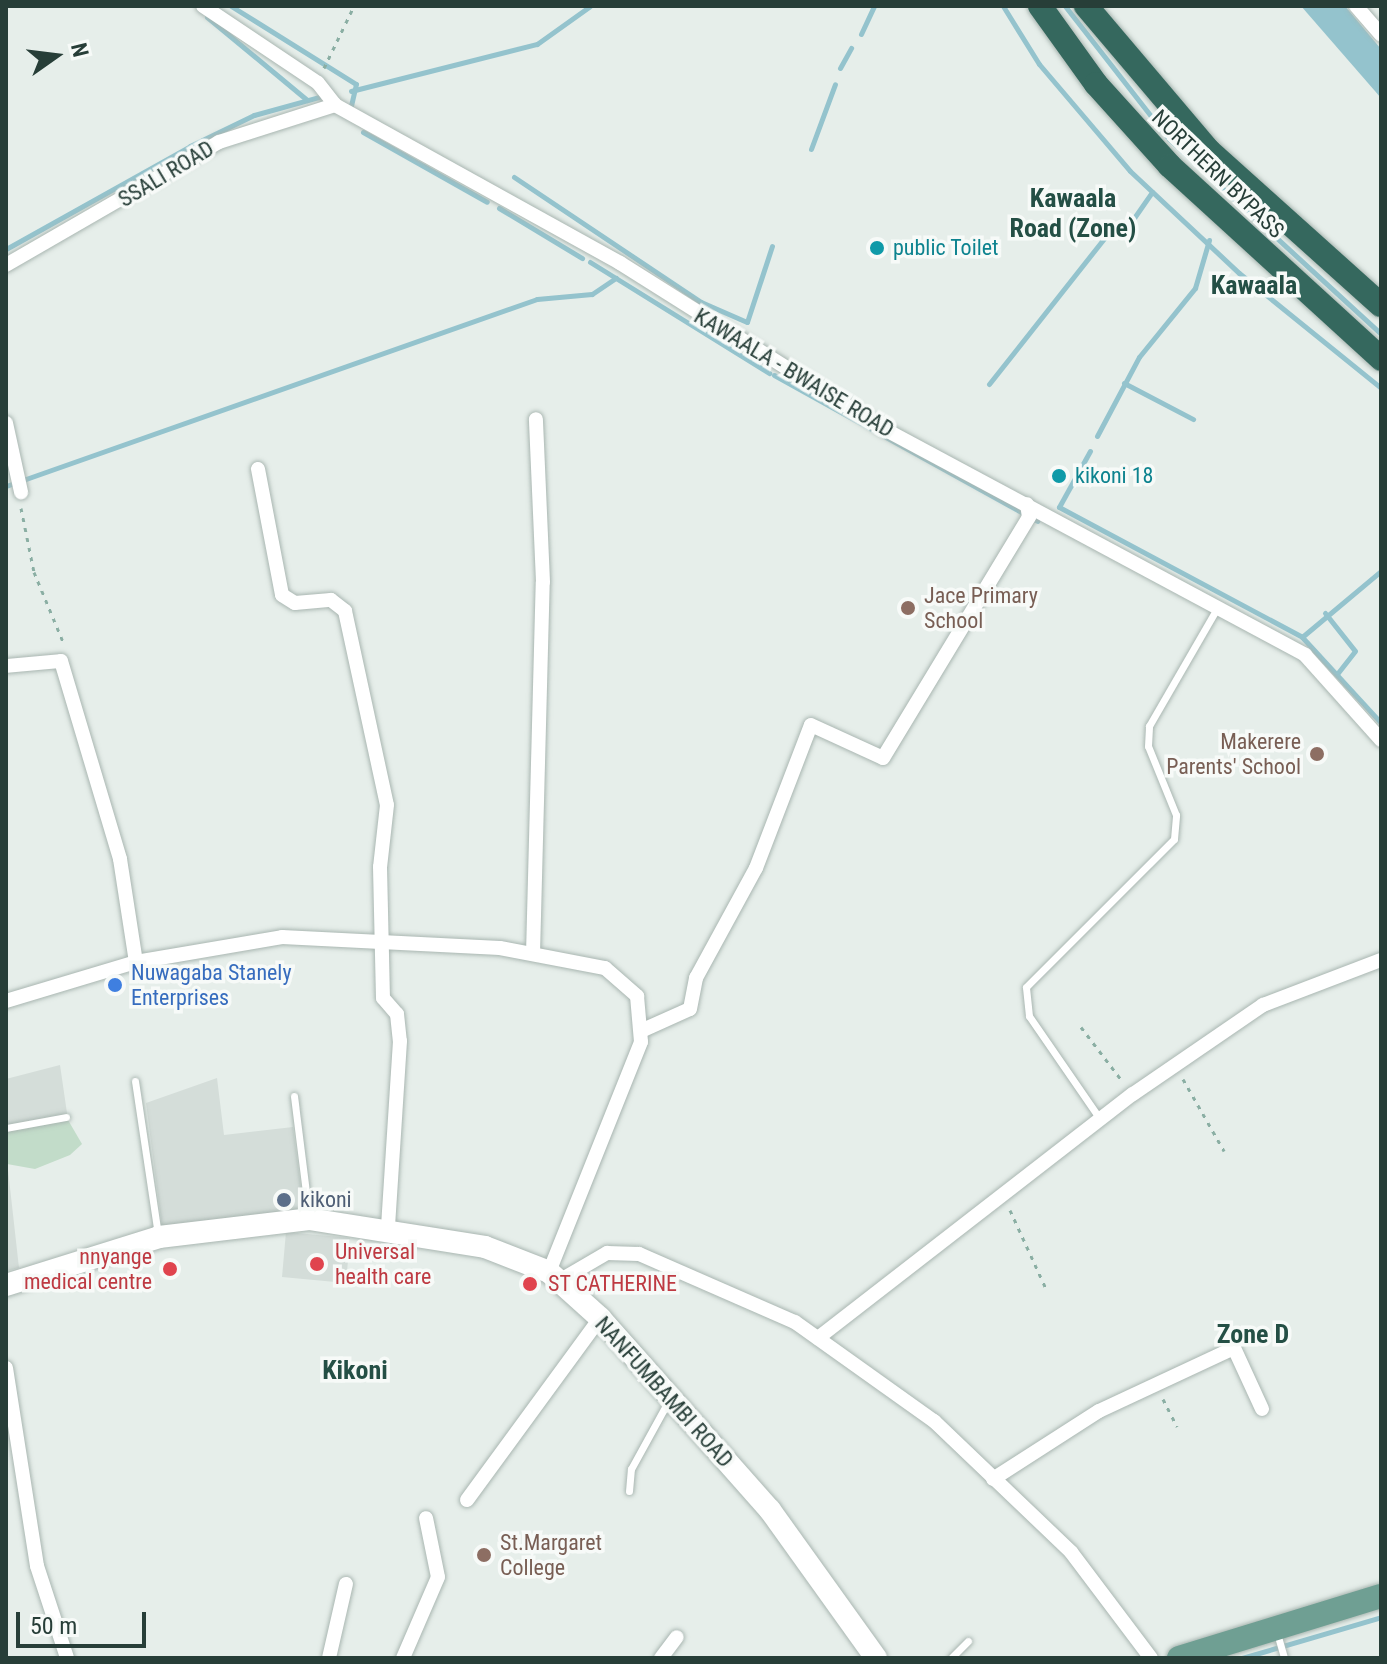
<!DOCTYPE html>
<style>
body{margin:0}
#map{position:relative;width:1387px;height:1664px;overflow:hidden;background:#e6eeea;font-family:"Roboto Condensed",sans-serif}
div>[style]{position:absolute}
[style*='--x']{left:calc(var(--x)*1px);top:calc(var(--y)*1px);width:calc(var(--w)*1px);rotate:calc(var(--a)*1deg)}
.built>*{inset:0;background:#d4ddd9}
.green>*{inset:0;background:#c2dcc9}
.water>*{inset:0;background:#94c3cd}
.stream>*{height:5px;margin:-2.5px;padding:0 2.5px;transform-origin:2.5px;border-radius:2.5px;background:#94c3cd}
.path>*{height:3px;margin-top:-1.5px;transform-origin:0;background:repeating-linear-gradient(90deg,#8aaea3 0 4px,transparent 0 10px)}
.roads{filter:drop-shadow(0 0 2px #a9b6b1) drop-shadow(0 0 2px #a9b6b1)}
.lane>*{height:7px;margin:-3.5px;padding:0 3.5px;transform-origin:3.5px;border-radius:3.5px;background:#fff}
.street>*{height:14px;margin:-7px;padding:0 7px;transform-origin:7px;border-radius:7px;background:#fff}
.secondary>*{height:22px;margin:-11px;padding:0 11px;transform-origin:11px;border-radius:11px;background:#fff}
.primary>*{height:24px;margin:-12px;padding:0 12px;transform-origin:12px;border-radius:12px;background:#6f9f93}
.highway>*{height:24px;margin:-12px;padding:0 12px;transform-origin:12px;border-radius:12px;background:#35685e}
.dots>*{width:22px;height:22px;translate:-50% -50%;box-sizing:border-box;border:4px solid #f7faf8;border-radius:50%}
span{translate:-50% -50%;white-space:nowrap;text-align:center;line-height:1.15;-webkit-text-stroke:7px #f7faf8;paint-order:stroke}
.street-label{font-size:22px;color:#273e38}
.culture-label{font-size:22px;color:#0d838f}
.left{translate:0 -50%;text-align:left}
.education-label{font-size:22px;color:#785e54}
.right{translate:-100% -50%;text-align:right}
.shop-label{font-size:22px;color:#366cbe}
.service-label{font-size:22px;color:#4e5e75}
.health-label{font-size:22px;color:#be3a42}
.quarter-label{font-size:26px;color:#244f45;font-weight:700}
.frame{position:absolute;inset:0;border:8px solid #273e38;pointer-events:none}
.north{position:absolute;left:16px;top:16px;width:80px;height:80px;-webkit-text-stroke:6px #f7faf8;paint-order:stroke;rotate:76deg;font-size:22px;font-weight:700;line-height:32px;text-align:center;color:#273e38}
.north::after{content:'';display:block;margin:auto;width:28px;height:36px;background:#273e38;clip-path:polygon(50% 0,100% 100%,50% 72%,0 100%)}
.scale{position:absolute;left:16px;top:1612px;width:130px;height:36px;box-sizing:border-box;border:4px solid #273e38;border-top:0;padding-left:10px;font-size:24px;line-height:28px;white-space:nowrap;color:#273e38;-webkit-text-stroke:6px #f7faf8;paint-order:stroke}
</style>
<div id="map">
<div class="built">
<div style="clip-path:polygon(60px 1065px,68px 1120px,6px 1132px,6px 1079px)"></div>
<div style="clip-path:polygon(217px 1078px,224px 1135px,293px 1127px,304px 1211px,162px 1227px,146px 1103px)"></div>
<div style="clip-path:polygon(6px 1152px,19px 1268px,6px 1271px)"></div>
<div style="clip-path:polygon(286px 1232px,350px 1238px,346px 1283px,282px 1277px)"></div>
</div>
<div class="green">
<div style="clip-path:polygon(68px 1120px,82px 1144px,70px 1155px,35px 1169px,7px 1164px,6px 1132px)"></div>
</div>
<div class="water">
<div style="clip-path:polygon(1301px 6px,1345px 6px,1381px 49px,1381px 98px)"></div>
</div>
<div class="stream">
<div style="--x:231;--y:6;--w:147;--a:32"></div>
<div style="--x:356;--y:84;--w:23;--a:103"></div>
<div style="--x:1003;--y:6;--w:68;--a:58.2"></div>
<div style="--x:1039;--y:64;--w:140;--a:49.6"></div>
<div style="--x:1130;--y:171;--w:149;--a:43.1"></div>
<div style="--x:1239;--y:273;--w:183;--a:39"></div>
<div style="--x:1065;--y:6;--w:169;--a:52"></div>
<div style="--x:1169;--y:139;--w:288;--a:42.6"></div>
<div style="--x:207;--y:17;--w:130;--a:39.7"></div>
<div style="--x:861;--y:34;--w:31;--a:-65"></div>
<div style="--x:840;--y:68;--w:23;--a:-61"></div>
<div style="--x:351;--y:91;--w:192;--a:-14.2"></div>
<div style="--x:537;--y:44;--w:65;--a:-35.6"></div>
<div style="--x:363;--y:132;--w:142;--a:29.4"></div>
<div style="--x:811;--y:149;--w:69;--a:-69.7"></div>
<div style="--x:514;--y:177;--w:225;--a:33.8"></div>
<div style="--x:701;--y:302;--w:50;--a:23.5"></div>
<div style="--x:747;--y:322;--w:80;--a:-71.8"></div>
<div style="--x:499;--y:208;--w:97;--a:31.1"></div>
<div style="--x:6;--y:249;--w:211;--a:-29.2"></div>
<div style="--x:190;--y:146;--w:71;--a:-25.8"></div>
<div style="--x:254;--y:115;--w:67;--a:-15.5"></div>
<div style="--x:590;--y:262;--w:211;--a:31.8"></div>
<div style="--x:774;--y:375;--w:301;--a:29"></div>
<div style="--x:1124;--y:383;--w:78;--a:27.6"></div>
<div style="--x:989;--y:384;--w:189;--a:-51.7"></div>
<div style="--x:1106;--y:236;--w:22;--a:-21"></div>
<div style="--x:1127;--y:228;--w:44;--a:-55.2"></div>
<div style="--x:1097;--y:436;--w:89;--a:-62"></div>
<div style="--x:1139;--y:357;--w:89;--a:-50.9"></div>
<div style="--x:1195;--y:288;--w:50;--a:-73.7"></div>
<div style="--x:1090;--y:451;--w:64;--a:119"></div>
<div style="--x:1059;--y:507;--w:276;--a:28.1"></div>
<div style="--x:1302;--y:637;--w:117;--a:47.4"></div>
<div style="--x:6;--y:486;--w:563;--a:-19.4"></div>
<div style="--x:537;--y:299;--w:55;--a:-5.2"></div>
<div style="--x:592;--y:294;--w:29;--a:-34"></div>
<div style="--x:1325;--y:613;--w:48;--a:51.7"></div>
<div style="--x:1355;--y:651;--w:28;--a:128"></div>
<div style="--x:1302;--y:637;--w:103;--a:-39.9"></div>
<div style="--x:1242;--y:1658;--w:145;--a:-16.4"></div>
</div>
<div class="path">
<div style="--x:324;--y:68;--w:69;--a:-64.2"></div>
<div style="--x:21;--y:508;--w:65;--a:78.5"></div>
<div style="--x:34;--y:572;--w:78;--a:67.4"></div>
<div style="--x:1081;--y:1027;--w:69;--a:52.6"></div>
<div style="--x:1183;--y:1079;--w:83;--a:60.3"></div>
<div style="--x:1010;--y:1210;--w:89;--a:65.4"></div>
<div style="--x:1163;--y:1399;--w:31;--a:63"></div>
</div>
<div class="roads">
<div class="lane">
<div style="--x:135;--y:1081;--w:156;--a:81.5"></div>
<div style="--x:294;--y:1096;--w:122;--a:82.9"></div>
<div style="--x:1100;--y:1119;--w:125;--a:-124.6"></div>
<div style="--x:1029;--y:1016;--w:29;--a:-96"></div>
<div style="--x:1026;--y:987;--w:209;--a:-45"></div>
<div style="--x:1174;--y:839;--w:24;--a:-85"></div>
<div style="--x:1176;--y:815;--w:74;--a:-112.1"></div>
<div style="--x:1148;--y:746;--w:20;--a:-87"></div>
<div style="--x:1149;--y:726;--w:136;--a:-60"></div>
<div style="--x:6;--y:1128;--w:61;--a:-10.4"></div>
<div style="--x:629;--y:1491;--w:22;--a:-85"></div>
<div style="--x:631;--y:1469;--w:79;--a:-61.2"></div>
<div style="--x:1277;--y:1633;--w:26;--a:74"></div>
<div style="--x:951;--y:1658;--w:24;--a:-45"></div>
</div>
<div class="street">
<div style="--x:203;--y:6;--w:138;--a:33.8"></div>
<div style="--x:318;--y:83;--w:28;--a:52"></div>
<div style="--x:335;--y:105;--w:326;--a:29"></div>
<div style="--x:620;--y:263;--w:312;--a:32.2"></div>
<div style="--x:884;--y:429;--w:478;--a:28.2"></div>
<div style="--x:1305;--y:655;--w:114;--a:48.2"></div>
<div style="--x:1356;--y:6;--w:38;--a:49"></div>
<div style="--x:6;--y:265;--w:246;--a:-30"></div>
<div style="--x:219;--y:142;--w:122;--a:-17.7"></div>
<div style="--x:6;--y:423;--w:71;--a:77.7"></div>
<div style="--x:258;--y:469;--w:128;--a:79.2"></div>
<div style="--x:282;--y:595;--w:15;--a:32"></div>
<div style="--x:295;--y:603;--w:36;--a:-5"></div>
<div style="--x:331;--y:600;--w:18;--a:38"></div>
<div style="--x:345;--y:611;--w:198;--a:77.8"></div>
<div style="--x:387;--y:805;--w:62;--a:96.4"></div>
<div style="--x:380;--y:867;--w:131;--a:88.7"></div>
<div style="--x:383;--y:998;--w:21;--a:49"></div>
<div style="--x:397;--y:1014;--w:27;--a:84"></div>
<div style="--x:400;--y:1041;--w:186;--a:93.7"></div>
<div style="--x:6;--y:666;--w:55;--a:-5.2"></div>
<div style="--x:61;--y:661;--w:207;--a:73.4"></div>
<div style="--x:120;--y:859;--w:104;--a:81.2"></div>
<div style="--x:533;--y:954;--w:372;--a:-88.5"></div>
<div style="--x:543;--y:582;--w:163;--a:-92.5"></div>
<div style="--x:6;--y:1001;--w:136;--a:-16.7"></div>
<div style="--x:136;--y:962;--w:148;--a:-9.7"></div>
<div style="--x:282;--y:937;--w:218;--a:2.9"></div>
<div style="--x:500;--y:948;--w:107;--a:10.8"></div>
<div style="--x:605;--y:968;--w:43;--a:41.2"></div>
<div style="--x:637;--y:996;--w:46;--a:85"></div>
<div style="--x:641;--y:1042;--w:248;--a:111.8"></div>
<div style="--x:643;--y:1030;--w:51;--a:-24.1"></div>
<div style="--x:690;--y:1009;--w:32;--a:-79"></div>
<div style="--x:696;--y:978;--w:125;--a:-61.4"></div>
<div style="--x:756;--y:868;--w:153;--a:-69"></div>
<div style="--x:811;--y:725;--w:79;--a:24.6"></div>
<div style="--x:883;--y:758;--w:282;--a:-58.8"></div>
<div style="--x:1029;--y:517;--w:13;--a:-99"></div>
<div style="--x:559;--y:1281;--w:56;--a:-30.3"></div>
<div style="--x:607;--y:1253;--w:32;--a:2"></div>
<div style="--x:639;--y:1254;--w:170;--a:23.6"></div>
<div style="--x:795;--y:1322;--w:171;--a:35.5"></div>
<div style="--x:934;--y:1421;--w:190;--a:43.7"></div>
<div style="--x:1071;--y:1552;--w:133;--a:53"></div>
<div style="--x:818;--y:1338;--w:398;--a:-37.8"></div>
<div style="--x:1133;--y:1094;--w:158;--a:-34.4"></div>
<div style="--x:1263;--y:1005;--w:126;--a:-20.9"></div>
<div style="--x:6;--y:1368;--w:200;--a:81.1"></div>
<div style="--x:37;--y:1566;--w:97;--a:71.9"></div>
<div style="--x:993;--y:1479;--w:126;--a:-32.7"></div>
<div style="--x:1099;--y:1411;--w:149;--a:-25"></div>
<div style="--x:1234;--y:1348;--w:67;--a:65.3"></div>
<div style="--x:467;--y:1500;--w:225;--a:-53.8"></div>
<div style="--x:329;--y:1658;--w:76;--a:-77.1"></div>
<div style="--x:403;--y:1658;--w:88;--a:-66.6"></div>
<div style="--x:438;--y:1577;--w:60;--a:-101.5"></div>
<div style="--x:661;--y:1658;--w:26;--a:-53"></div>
</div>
<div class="secondary">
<div style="--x:6;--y:1285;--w:160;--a:-17.4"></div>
<div style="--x:159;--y:1237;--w:151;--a:-6.8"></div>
<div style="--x:309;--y:1219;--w:178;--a:9"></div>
<div style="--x:485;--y:1247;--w:69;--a:21.3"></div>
<div style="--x:549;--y:1272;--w:69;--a:42"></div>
<div style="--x:600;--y:1318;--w:256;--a:48.5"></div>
<div style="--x:770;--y:1510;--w:182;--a:54.4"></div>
</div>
<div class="primary">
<div style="--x:1179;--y:1658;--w:211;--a:-17.1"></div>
</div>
<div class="highway">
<div style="--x:1040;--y:6;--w:96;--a:54.3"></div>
<div style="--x:1096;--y:84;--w:110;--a:47.9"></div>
<div style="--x:1170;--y:166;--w:286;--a:42.4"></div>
<div style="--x:1086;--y:6;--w:189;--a:49.7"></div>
<div style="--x:1208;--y:150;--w:232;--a:41.9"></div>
</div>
</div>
<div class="dots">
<div style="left:877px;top:248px;background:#0f9aa8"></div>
<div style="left:1059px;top:476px;background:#0f9aa8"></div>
<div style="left:908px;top:608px;background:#8d6e63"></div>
<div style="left:1317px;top:754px;background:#8d6e63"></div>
<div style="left:115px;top:985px;background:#3f7fe0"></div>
<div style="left:284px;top:1200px;background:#5c6f8a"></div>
<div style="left:317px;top:1264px;background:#e0444e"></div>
<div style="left:170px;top:1269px;background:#e0444e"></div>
<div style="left:530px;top:1284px;background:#e0444e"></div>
<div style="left:484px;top:1555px;background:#8d6e63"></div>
</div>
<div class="street-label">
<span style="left:166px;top:174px;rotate:-31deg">SSALI ROAD</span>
<span style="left:1218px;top:174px;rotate:44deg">NORTHERN BYPASS</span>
<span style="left:794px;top:373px;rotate:31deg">KAWAALA - BWAISE ROAD</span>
<span style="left:664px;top:1392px;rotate:48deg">NANFUMBAMBI ROAD</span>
</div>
<div class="culture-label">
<span class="left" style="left:893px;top:248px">public Toilet</span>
<span class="left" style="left:1075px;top:476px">kikoni 18</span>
</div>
<div class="education-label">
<span class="left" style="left:924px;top:608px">Jace Primary<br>School</span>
<span class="right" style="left:1301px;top:754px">Makerere<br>Parents' School</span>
<span class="left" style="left:500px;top:1555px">St.Margaret<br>College</span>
</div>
<div class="shop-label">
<span class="left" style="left:131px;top:985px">Nuwagaba Stanely<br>Enterprises</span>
</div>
<div class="service-label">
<span class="left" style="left:300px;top:1200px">kikoni</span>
</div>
<div class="health-label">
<span class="left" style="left:335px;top:1264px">Universal<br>health care</span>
<span class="right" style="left:152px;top:1269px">nnyange<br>medical centre</span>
<span class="left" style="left:548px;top:1284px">ST CATHERINE</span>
</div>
<div class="quarter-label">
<span style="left:1073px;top:214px">Kawaala<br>Road (Zone)</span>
<span style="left:1254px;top:286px">Kawaala</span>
<span style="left:1253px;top:1335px">Zone D</span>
<span style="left:355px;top:1371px">Kikoni</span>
</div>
<div class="frame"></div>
<div class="north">N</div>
<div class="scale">50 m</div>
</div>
